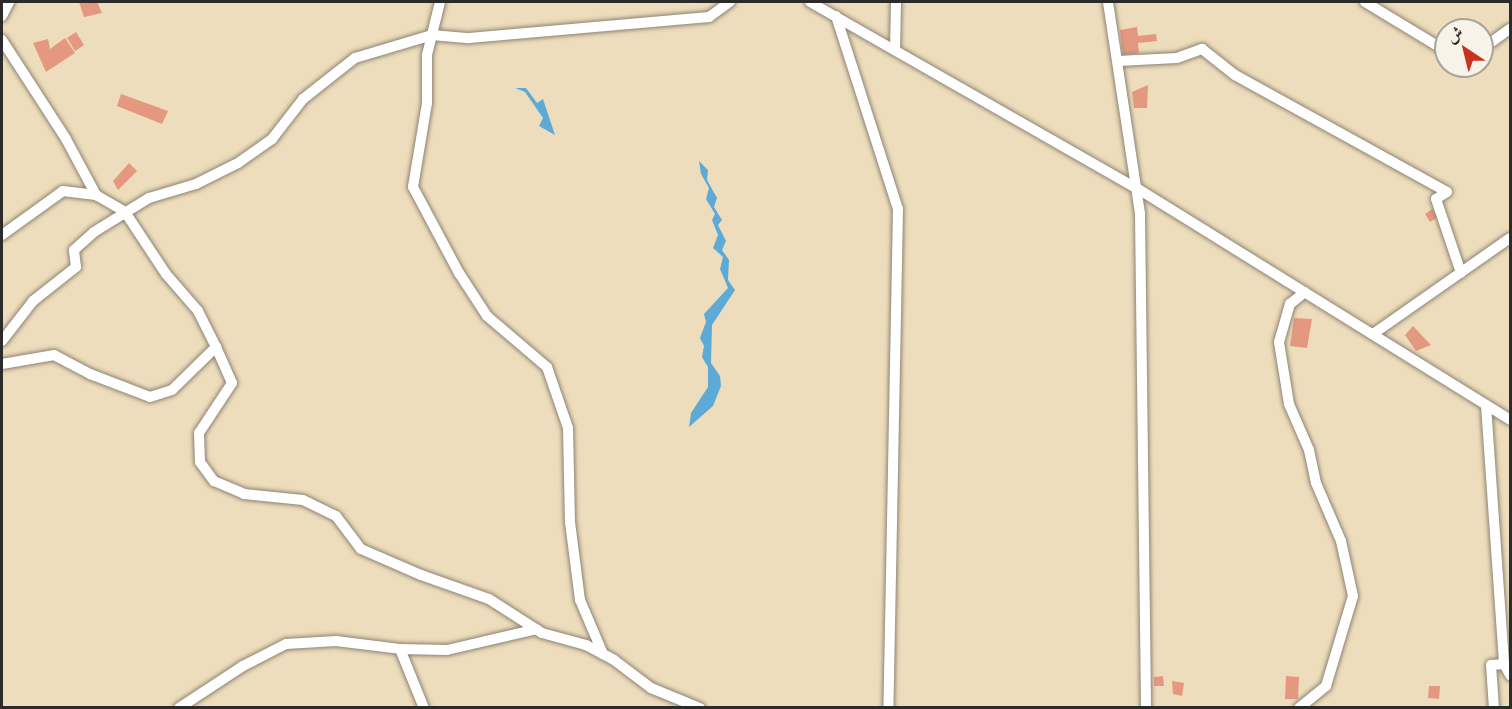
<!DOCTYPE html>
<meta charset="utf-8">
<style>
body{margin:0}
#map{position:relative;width:1512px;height:709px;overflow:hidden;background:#eeddbc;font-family:Alegreya,Amiri,serif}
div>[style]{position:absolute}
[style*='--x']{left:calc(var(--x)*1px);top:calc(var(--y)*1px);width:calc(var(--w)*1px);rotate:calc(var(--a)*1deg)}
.water>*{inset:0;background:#5daad6}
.building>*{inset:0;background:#e49880}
.roads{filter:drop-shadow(0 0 2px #8c8474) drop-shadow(0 0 2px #8c8474)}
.minor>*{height:10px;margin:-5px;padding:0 5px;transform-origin:5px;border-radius:5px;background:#fff}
span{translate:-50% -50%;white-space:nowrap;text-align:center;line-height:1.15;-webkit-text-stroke:6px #f7f3e8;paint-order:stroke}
.frame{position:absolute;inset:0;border:3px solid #2b2b2b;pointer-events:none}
.north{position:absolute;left:1434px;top:18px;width:60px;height:60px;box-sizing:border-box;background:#f7f3e8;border:2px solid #a5a39c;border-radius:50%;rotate:325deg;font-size:16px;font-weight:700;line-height:24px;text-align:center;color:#2b2b2b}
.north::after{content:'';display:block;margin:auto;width:21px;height:27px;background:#c8321e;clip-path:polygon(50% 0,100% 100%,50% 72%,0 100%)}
</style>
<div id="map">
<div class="water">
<div style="clip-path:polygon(515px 88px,526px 88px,537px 103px,543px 99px,555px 135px,539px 126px,543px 118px,525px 92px)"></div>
<div style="clip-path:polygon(699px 161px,708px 170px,707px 180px,717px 198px,714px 207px,722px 220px,718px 225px,726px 241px,722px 250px,729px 260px,728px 280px,735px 290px,712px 325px,711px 363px,720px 376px,721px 386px,713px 406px,689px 427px,691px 413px,708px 387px,708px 367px,702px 357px,704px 346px,700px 338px,706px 322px,704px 314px,728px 288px,720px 269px,723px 257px,713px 248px,718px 235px,712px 220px,715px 214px,706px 199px,709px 188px,701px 174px)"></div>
</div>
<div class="building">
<div style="clip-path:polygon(79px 2px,97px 2px,102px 13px,84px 17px)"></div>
<div style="clip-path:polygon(1137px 27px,1138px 36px,1156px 34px,1157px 41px,1138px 43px,1139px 53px,1123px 55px,1120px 30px)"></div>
<div style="clip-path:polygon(76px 32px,84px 45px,75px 51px,67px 38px)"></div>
<div style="clip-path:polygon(65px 38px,75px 53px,46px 72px,33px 43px,48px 39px,50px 49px)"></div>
<div style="clip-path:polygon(1148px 85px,1147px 108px,1134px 108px,1132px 92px)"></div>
<div style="clip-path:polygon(121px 94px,168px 111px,162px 124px,117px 106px)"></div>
<div style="clip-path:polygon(129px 163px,137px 171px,118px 190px,113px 181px)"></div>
<div style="clip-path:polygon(1432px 209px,1438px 217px,1430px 222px,1425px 214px)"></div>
<div style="clip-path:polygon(1294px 318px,1312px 319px,1307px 348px,1290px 346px)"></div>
<div style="clip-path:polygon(1413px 326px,1431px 345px,1416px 351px,1405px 335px)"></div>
<div style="clip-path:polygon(1163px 676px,1164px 686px,1154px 686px,1154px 677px)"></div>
<div style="clip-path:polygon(1286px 676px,1299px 677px,1298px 699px,1285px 699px)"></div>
<div style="clip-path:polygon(1172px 681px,1184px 683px,1182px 696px,1173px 694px)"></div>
<div style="clip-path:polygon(1429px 686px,1440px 686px,1439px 699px,1428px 698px)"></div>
</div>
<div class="roads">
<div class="minor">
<div style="--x:440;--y:2;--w:55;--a:103.8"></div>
<div style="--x:427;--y:55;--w:48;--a:90"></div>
<div style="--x:427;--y:103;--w:85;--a:99.5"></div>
<div style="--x:413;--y:187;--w:98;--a:61.9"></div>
<div style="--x:459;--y:273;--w:51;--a:56.9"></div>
<div style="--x:487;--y:316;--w:79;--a:40.4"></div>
<div style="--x:547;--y:367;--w:65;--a:71"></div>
<div style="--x:568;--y:428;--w:94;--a:88.8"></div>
<div style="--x:570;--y:522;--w:79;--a:82.7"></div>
<div style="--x:580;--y:600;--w:59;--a:66.9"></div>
<div style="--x:810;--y:2;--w:378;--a:29.7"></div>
<div style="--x:1138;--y:189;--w:438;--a:31.8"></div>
<div style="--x:1108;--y:2;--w:214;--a:81.4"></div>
<div style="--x:1140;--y:214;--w:494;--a:89.3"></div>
<div style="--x:1365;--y:2;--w:95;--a:31.2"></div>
<div style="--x:2;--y:16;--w:16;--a:-63"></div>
<div style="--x:836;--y:16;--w:203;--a:72.2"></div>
<div style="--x:898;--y:209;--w:499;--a:91.1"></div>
<div style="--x:2;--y:40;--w:118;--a:57.1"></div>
<div style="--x:66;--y:139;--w:64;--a:61.8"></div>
<div style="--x:96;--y:195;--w:34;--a:30"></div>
<div style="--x:125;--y:212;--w:74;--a:56.5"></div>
<div style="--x:166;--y:274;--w:49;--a:49.1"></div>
<div style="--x:198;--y:311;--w:40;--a:63.4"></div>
<div style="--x:216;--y:347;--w:39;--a:66"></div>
<div style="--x:232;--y:383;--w:60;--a:123.4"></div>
<div style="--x:199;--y:433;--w:29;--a:88"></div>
<div style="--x:200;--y:462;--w:24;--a:54"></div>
<div style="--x:214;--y:481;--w:33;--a:23"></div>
<div style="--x:244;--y:494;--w:59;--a:5.8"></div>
<div style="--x:303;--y:500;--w:37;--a:26"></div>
<div style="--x:336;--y:516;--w:41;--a:52.9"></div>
<div style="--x:361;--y:549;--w:65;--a:23.4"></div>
<div style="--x:421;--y:575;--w:72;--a:19.4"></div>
<div style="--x:489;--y:599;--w:63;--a:32.7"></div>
<div style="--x:542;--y:633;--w:46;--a:15.3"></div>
<div style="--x:586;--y:645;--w:32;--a:28"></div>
<div style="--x:614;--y:660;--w:46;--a:37.1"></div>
<div style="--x:651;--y:688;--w:53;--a:22.2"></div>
<div style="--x:1482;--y:49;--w:34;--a:-36"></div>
<div style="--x:895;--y:50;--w:48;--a:-88.8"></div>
<div style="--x:1118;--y:61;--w:59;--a:-2.9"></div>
<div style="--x:1177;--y:58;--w:27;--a:-20"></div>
<div style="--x:1202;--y:49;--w:42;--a:38.2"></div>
<div style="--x:1235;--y:75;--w:242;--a:28.9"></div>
<div style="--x:1447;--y:192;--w:13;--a:148"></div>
<div style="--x:1436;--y:199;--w:78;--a:71.3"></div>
<div style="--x:2;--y:235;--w:75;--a:-35.8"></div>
<div style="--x:63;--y:191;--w:33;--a:7"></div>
<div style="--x:1373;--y:334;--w:167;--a:-35"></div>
<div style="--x:2;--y:341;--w:51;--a:-52.2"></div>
<div style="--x:33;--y:301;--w:55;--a:-38.3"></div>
<div style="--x:76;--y:267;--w:17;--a:-97"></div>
<div style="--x:74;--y:250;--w:27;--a:-42"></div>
<div style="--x:94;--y:232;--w:65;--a:-31.7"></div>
<div style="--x:149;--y:198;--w:49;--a:-16.6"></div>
<div style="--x:196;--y:184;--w:47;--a:-26.6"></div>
<div style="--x:238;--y:163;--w:42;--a:-35.2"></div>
<div style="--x:272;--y:139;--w:51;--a:-52.2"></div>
<div style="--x:303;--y:99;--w:66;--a:-38.3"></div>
<div style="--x:355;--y:58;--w:80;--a:-16.6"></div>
<div style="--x:432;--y:35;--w:37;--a:5"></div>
<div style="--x:469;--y:38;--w:241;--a:-5"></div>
<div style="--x:709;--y:17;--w:26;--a:-36"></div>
<div style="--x:2;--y:364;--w:53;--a:-9.8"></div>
<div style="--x:54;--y:355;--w:41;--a:27.8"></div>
<div style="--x:90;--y:374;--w:64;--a:21"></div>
<div style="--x:150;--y:397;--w:23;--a:-18"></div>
<div style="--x:172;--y:390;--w:62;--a:-44.3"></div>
<div style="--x:1486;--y:405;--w:260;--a:86"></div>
<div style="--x:1504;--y:664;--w:13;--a:176"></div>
<div style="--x:1491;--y:665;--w:43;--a:86"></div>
<div style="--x:400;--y:649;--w:64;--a:67.9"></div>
<div style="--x:1504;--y:664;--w:13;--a:61"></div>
<div style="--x:179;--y:708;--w:77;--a:-33.3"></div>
<div style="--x:243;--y:666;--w:48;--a:-27.1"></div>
<div style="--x:286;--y:644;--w:50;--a:-3.4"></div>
<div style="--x:336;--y:641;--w:64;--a:7.1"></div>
<div style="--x:400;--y:649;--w:47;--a:1.2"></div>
<div style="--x:447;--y:650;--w:92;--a:-13.1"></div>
<div style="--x:1299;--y:708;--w:35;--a:-39"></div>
<div style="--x:1326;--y:686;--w:94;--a:-73.3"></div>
<div style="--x:1353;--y:596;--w:56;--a:-102.3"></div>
<div style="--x:1341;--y:541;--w:63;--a:-113.3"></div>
<div style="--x:1316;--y:483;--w:34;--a:-102"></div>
<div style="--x:1309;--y:450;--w:50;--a:-113.5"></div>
<div style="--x:1289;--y:404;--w:63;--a:-99.2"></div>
<div style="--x:1279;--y:342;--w:40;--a:-74"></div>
<div style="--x:1290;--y:304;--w:19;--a:-39"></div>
</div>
</div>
<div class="frame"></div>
<div class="north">ش</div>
</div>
